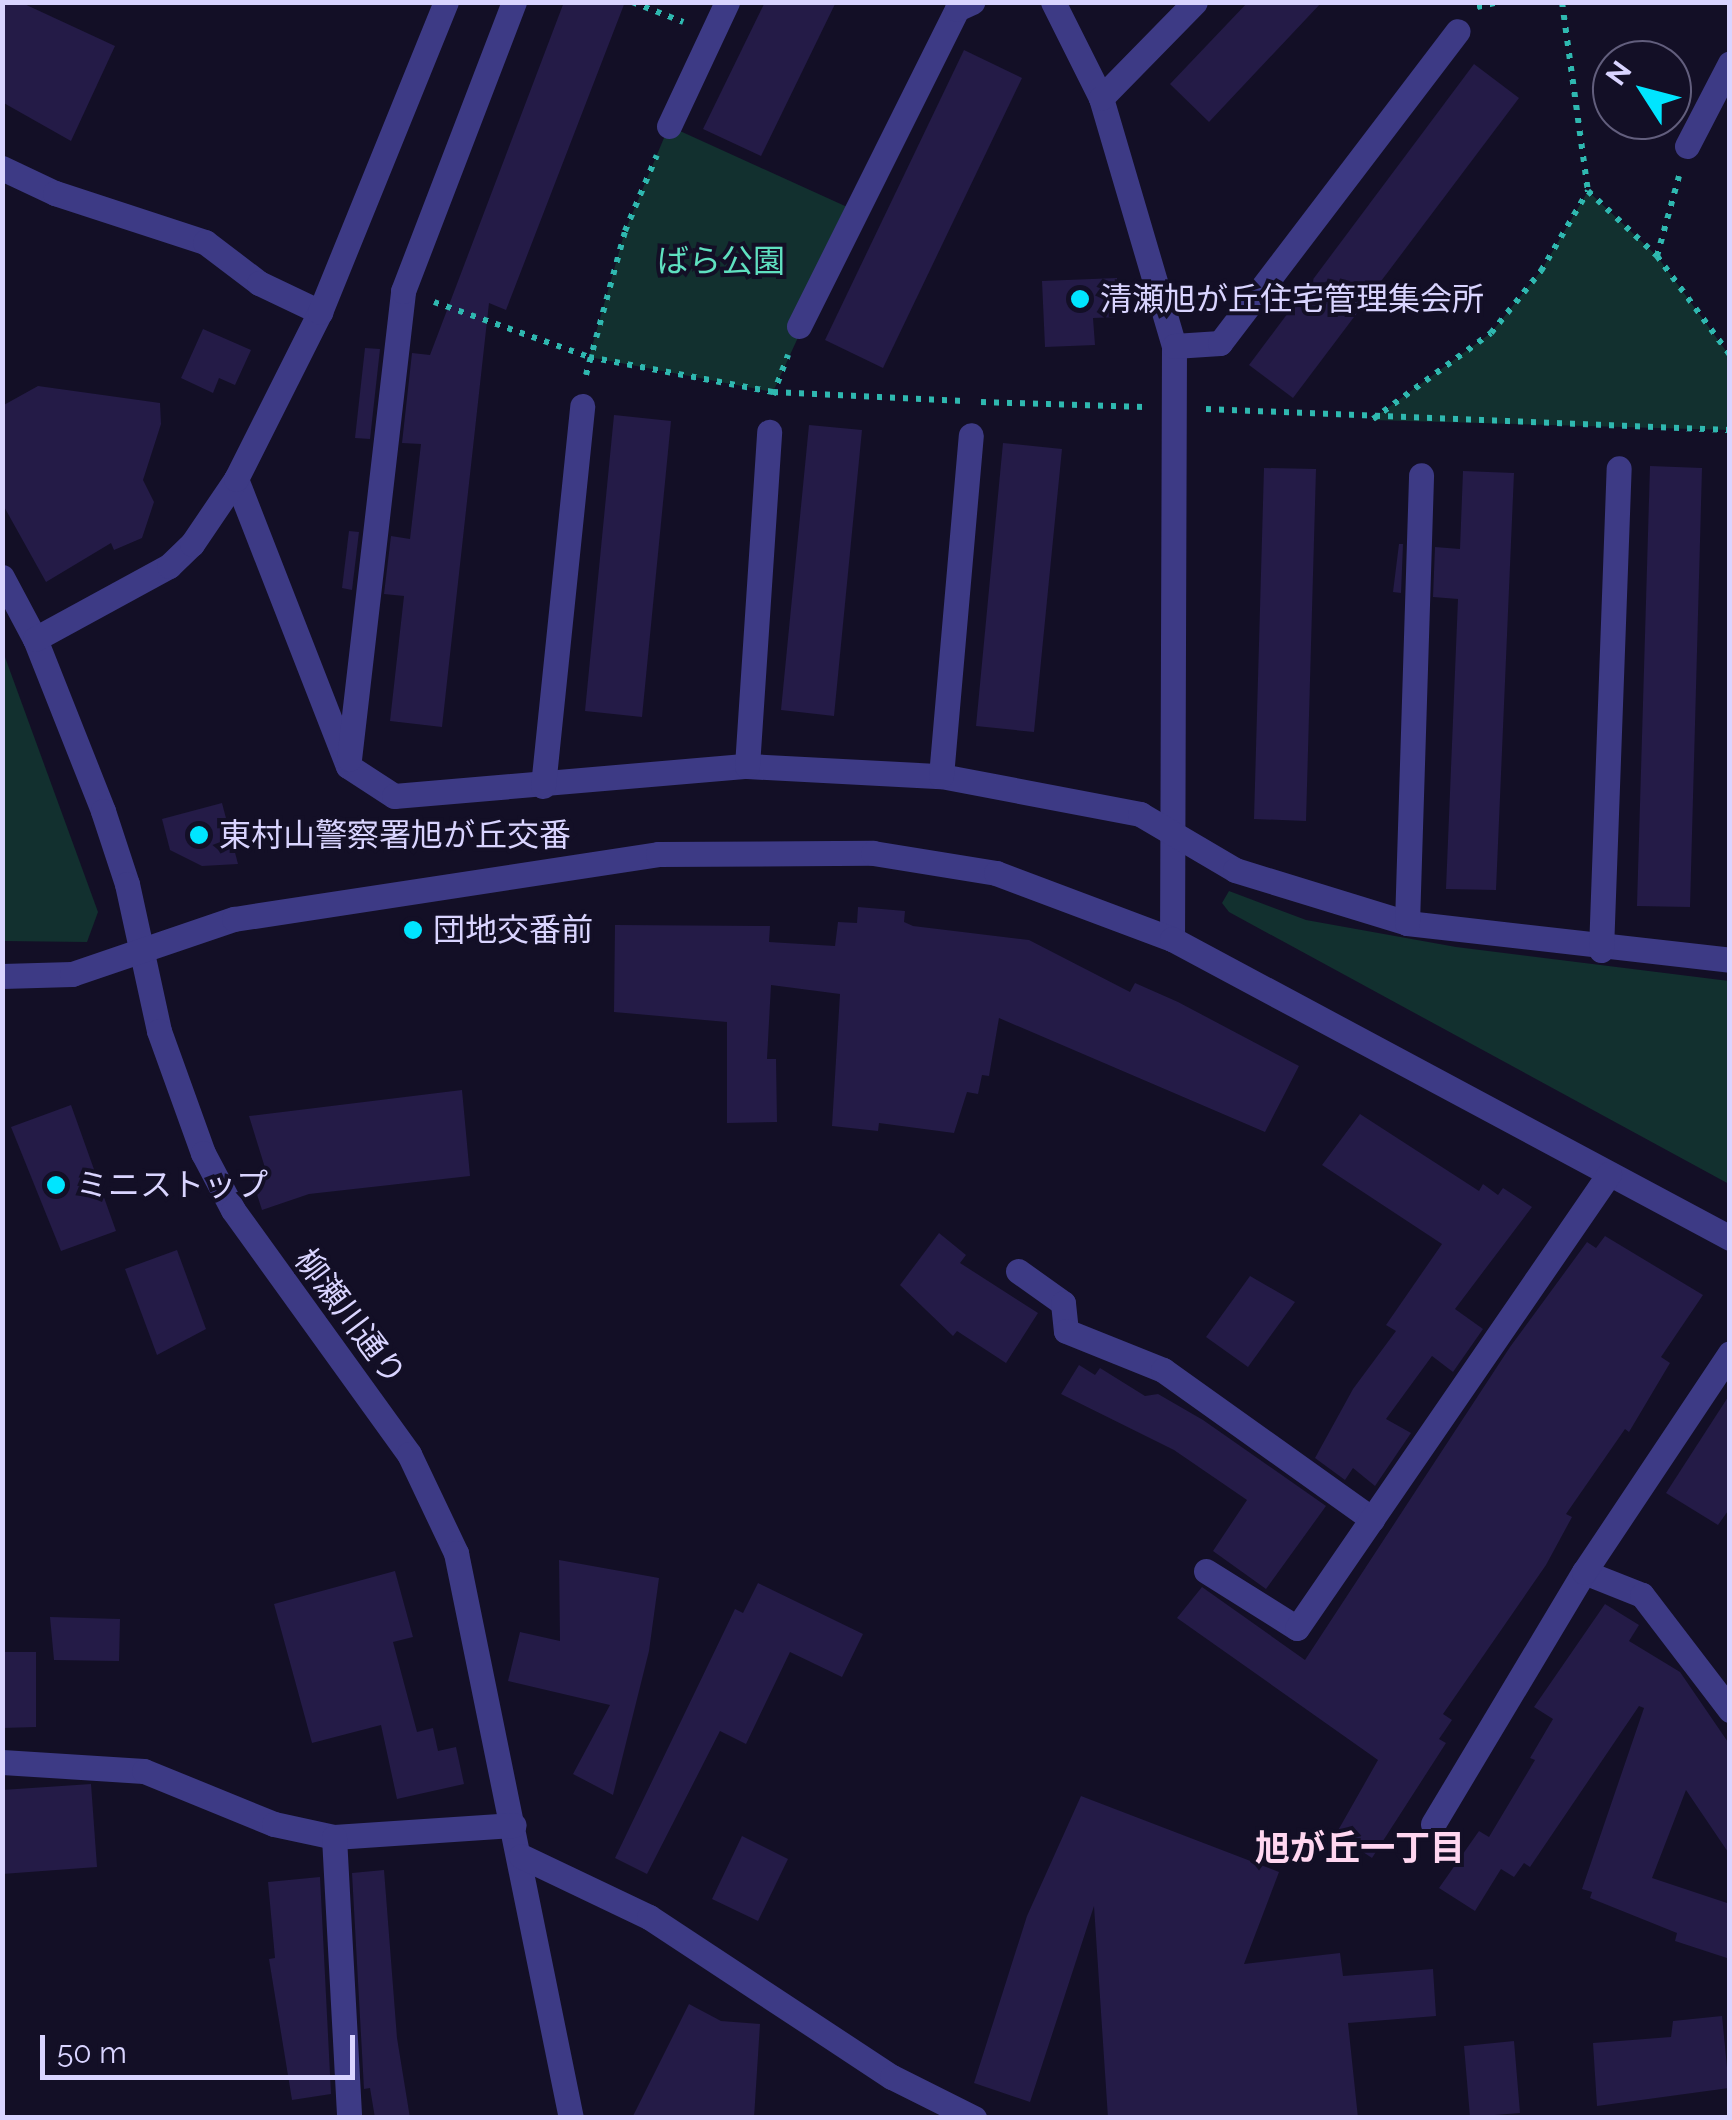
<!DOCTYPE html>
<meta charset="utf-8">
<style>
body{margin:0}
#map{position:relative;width:1732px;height:2120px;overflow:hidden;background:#130f26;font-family:Raleway,"Noto Sans JP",sans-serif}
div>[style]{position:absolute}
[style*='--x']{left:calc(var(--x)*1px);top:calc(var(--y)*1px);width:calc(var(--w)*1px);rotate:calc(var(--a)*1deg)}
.green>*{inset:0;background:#12302f}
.building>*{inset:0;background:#241b47}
.path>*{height:6px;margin-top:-3px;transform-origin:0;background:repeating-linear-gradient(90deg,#2fb8b0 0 5px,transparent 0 13px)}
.minor>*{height:25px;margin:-12.5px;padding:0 12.5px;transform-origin:12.5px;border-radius:12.5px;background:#3d3a85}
.dots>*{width:28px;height:28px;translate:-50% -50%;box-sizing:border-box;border:5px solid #130f26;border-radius:50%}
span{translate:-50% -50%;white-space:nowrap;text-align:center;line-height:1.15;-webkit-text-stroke:8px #130f26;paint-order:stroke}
.park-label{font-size:32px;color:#5fe0c0}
.poi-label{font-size:32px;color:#d9d4ff}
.left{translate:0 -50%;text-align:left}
.street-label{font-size:32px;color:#d9d4ff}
.neighbourhood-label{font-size:35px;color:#ffd6f0;font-weight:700}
.frame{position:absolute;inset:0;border:5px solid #d9d4ff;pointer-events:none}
.north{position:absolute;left:1592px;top:40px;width:100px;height:100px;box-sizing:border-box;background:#130f26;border:2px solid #625e7d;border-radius:50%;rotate:306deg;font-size:28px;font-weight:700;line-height:40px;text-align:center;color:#d9d4ff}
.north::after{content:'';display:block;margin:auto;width:35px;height:45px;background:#00e5ff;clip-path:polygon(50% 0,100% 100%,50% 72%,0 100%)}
.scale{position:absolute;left:40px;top:2035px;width:315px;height:45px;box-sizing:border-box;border:5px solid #d9d4ff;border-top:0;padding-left:12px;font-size:30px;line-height:35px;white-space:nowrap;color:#d9d4ff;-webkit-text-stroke:8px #130f26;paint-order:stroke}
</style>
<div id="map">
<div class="green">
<div style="clip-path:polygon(669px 126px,856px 211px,773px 392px,589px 357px,625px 231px)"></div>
<div style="clip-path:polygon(1588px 191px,1657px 256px,1729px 355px,1729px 430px,1371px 420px,1491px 333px,1541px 271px)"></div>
<div style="clip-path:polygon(2px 649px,98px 912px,87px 942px,3px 941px)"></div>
<div style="clip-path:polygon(1229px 891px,1306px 920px,1456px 947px,1729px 981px,1729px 1184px,1229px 912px,1222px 903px)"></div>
</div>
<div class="building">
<div style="clip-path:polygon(2px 2px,20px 2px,115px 46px,71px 141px,2px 102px)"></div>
<div style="clip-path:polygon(564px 2px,625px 2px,506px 310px,489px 303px,442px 727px,390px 721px,404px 596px,384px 594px,391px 536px,410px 539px,421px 444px,402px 443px,412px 353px,430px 355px)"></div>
<div style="clip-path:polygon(765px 2px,836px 2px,761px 156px,703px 129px)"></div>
<div style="clip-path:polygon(1248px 2px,1322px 2px,1209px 122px,1170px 84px)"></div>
<div style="clip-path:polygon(964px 50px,1022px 78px,883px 368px,825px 340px)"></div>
<div style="clip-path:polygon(1474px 64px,1519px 98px,1293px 398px,1249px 365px)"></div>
<div style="clip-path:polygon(1117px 278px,1118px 317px,1093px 318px,1095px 345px,1045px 347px,1042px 281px)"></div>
<div style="clip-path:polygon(203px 329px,251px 350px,235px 385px,219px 378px,213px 393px,181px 378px)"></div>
<div style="clip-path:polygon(365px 348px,380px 349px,370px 439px,355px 438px)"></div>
<div style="clip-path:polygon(38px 386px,160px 403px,161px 424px,143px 480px,154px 502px,142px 538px,114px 550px,111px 543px,46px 582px,2px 503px,2px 406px)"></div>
<div style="clip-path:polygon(614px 415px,671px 421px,642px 717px,585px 711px)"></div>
<div style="clip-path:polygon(809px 425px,862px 430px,834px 716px,781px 710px)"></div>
<div style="clip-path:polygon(1003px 443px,1062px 449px,1034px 732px,976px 726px)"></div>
<div style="clip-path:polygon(1650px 466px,1702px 468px,1690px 907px,1637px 906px)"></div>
<div style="clip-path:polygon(1264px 468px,1316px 469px,1306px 821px,1254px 819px)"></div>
<div style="clip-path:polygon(1463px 471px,1514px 473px,1496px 890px,1446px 889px,1458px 599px,1433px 597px,1435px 547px,1460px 549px)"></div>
<div style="clip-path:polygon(349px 531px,359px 532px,352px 590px,342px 588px)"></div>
<div style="clip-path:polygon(1399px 544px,1403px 544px,1401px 593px,1393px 592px)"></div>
<div style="clip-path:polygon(222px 803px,238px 864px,202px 866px,170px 850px,162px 819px)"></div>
<div style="clip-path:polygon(858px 907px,905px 911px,904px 922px,913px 926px,1029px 940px,1130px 992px,1135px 983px,1178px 1002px,1299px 1066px,1265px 1132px,999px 1018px,989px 1076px,982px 1075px,978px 1094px,967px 1092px,954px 1133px,879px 1123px,878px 1131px,832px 1126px,840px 994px,771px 985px,767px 1059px,776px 1059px,777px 1122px,727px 1123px,727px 1022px,614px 1012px,615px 925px,770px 926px,769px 942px,835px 946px,838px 922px,857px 923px)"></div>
<div style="clip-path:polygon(462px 1090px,470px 1176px,309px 1194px,262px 1210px,251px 1176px,266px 1171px,249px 1116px)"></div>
<div style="clip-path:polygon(71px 1105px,116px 1231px,61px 1251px,11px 1127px)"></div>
<div style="clip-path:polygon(1360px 1114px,1479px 1191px,1483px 1184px,1498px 1195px,1503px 1188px,1532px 1207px,1455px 1309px,1483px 1329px,1453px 1372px,1432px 1356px,1386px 1419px,1411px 1433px,1375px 1486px,1353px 1468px,1345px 1480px,1315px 1458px,1353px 1389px,1396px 1331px,1386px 1325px,1442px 1244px,1322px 1165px)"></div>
<div style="clip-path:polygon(939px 1233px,966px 1255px,960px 1263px,1038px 1313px,1006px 1363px,957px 1331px,953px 1336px,900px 1285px)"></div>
<div style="clip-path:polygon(1605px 1236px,1703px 1295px,1661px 1357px,1670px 1363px,1629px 1432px,1625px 1429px,1566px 1514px,1572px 1517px,1546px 1565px,1443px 1714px,1452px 1720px,1439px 1739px,1446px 1743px,1372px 1858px,1336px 1834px,1378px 1760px,1177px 1618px,1202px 1587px,1305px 1660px,1510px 1347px,1587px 1242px,1596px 1248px)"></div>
<div style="clip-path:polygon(177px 1250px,206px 1329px,157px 1355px,125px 1269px)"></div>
<div style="clip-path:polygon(1250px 1276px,1295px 1302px,1248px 1367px,1206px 1337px)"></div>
<div style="clip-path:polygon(1079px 1365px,1095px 1375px,1100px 1368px,1145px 1396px,1158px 1394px,1203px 1420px,1326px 1506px,1266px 1589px,1213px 1551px,1247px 1500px,1174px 1450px,1061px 1394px)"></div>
<div style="clip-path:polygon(1730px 1394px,1730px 1508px,1718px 1525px,1666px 1493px)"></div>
<div style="clip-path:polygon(559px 1560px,659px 1578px,649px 1651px,613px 1795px,573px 1774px,610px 1705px,508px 1681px,520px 1632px,560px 1641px)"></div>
<div style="clip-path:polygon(395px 1571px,413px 1637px,393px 1642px,417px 1732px,433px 1728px,438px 1751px,456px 1747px,464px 1784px,397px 1799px,381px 1725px,312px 1743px,274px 1604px)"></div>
<div style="clip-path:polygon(758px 1583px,863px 1634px,842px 1677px,790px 1652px,746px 1744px,720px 1731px,647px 1874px,615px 1858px,735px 1609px,743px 1613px)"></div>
<div style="clip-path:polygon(1605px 1604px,1639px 1625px,1629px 1641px,1680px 1672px,1730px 1745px,1730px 1855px,1686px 1790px,1652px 1878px,1730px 1904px,1730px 1959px,1675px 1941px,1677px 1933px,1590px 1898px,1592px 1892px,1582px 1889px,1644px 1708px,1639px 1706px,1530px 1867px,1524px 1863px,1514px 1877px,1501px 1869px,1475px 1911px,1439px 1888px,1479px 1831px,1489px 1837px,1535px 1760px,1530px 1758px,1553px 1719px,1534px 1707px)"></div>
<div style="clip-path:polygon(50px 1617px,120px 1619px,119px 1661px,54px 1660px)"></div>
<div style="clip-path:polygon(2px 1652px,36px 1652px,36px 1727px,2px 1728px)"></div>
<div style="clip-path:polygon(91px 1784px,97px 1867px,2px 1874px,2px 1790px)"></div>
<div style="clip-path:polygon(1081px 1796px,1279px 1872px,1244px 1964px,1340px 1953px,1343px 1976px,1433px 1969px,1436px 2016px,1348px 2023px,1358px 2118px,1108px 2118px,1094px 1906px,1030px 2102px,974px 2083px,1027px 1916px)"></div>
<div style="clip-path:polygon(742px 1836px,788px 1859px,758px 1921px,712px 1899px)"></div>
<div style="clip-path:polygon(384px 1870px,397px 2038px,410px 2118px,375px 2118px,370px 2088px,364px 2089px,352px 1873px)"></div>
<div style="clip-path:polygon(320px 1877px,331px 2094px,292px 2100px,269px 1959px,275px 1958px,268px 1882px)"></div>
<div style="clip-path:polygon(689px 2004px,721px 2021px,760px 2024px,754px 2118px,632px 2118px)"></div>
<div style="clip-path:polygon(1722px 2016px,1729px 2088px,1597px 2106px,1593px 2043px,1671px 2037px,1673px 2021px)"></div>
<div style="clip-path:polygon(1514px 2041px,1520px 2113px,1470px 2117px,1464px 2046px)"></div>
</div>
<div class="path">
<div style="--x:632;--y:2;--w:55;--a:21.4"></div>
<div style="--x:1562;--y:2;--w:191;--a:82.2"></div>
<div style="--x:1588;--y:191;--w:95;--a:43.3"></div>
<div style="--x:1657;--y:256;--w:123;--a:53.6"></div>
<div style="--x:1477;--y:7;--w:22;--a:-13"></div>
<div style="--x:1657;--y:256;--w:83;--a:-74.6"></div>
<div style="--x:434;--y:302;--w:164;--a:19.5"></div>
<div style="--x:589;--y:357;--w:187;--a:10.8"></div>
<div style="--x:773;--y:392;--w:191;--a:2.7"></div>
<div style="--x:586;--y:375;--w:149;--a:-74.8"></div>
<div style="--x:625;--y:231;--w:82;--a:-67.2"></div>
<div style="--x:773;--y:395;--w:43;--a:-69.4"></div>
<div style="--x:981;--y:402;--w:163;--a:1.8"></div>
<div style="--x:1206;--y:409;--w:524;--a:2.29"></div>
<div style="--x:1373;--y:419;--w:146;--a:-36.1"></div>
<div style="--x:1491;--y:333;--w:80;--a:-51.1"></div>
<div style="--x:1541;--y:271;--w:93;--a:-59.6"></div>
</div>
<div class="minor">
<div style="--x:1053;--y:2;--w:107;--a:63.4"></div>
<div style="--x:1101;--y:98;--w:259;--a:73.6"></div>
<div style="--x:1174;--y:346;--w:593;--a:90.19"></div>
<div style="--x:1101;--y:98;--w:134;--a:-45.6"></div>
<div style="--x:669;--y:126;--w:137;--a:-64.9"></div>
<div style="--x:1687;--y:146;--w:93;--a:-62.6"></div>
<div style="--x:2;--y:168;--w:59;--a:25.3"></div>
<div style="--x:55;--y:193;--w:158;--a:18.1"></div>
<div style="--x:205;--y:242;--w:68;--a:37.2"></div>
<div style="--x:259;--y:283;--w:68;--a:25.4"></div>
<div style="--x:799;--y:326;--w:354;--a:-63.5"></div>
<div style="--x:957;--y:9;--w:17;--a:-25"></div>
<div style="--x:1174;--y:346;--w:46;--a:-3.7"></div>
<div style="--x:1220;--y:343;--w:392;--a:-52.7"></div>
<div style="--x:236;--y:479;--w:308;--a:68.7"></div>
<div style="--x:348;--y:766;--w:55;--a:33.1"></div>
<div style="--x:394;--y:796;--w:354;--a:-4.9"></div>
<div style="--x:747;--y:766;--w:194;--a:3"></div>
<div style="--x:941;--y:776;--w:203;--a:10.8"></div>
<div style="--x:1140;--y:814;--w:110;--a:30.5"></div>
<div style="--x:1235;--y:870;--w:180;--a:17.1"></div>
<div style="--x:1407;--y:923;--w:325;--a:6.5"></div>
<div style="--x:2;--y:577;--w:70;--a:62"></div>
<div style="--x:35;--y:639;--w:185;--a:68.4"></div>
<div style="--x:103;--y:811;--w:77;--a:71.8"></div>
<div style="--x:127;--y:884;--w:150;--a:77.7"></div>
<div style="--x:159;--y:1031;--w:130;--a:70.2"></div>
<div style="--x:203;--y:1153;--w:64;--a:62.2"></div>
<div style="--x:233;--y:1210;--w:301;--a:54.2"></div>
<div style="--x:409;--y:1454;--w:110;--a:64.6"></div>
<div style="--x:456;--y:1553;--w:577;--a:78.5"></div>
<div style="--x:35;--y:639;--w:153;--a:-28.6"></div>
<div style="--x:169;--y:566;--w:32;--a:-44"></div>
<div style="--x:192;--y:544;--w:78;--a:-55.9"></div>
<div style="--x:236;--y:479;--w:187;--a:-63.3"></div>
<div style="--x:320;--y:312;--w:335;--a:-67.9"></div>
<div style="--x:349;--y:759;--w:471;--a:-83.4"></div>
<div style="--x:403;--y:291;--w:310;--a:-69"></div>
<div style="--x:747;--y:766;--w:335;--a:-86.2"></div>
<div style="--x:941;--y:776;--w:342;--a:-85"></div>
<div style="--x:543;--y:786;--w:382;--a:-84.1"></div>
<div style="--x:1407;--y:923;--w:448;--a:-88.2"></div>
<div style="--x:1601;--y:950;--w:482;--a:-87.9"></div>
<div style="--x:2;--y:976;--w:70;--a:-1.6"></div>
<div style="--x:72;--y:974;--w:171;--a:-18.8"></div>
<div style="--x:234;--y:919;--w:429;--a:-8.7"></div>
<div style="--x:658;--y:854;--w:215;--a:-0.3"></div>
<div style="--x:873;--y:853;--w:125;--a:9.2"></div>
<div style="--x:996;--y:873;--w:188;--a:20.6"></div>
<div style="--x:1172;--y:939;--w:633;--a:28.18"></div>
<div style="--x:1018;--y:1271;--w:55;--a:35.4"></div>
<div style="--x:1063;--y:1303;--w:28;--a:84"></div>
<div style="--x:1066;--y:1331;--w:105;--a:21.9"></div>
<div style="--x:1163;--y:1370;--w:257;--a:35.5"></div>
<div style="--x:1206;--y:1571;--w:107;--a:32.1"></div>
<div style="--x:1297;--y:1628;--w:551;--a:-55.5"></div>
<div style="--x:1584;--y:1572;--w:62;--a:21.6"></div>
<div style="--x:1642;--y:1595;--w:145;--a:52.6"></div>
<div style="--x:2;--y:1762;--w:142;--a:3.6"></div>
<div style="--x:144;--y:1771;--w:140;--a:22.2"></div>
<div style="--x:274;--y:1824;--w:61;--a:12.2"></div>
<div style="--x:334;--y:1837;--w:180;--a:-3.8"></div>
<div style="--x:1433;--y:1824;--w:294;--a:-59.1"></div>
<div style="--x:1584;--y:1572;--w:263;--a:-56.3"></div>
<div style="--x:334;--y:1837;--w:281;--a:86.9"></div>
<div style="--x:521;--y:1856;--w:142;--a:25.5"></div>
<div style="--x:649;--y:1917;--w:291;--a:33.4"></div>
<div style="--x:892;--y:2077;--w:92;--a:26.6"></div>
</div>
<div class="dots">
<div style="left:1080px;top:299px;background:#00e5ff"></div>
<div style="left:199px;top:835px;background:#00e5ff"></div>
<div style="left:413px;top:930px;background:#00e5ff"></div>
<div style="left:56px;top:1185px;background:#00e5ff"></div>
</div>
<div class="park-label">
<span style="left:721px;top:261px">ばら公園</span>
</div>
<div class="poi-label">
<span class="left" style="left:1100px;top:299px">清瀬旭が丘住宅管理集会所</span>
<span class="left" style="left:219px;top:835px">東村山警察署旭が丘交番</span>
<span class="left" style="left:433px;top:930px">団地交番前</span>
<span class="left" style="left:76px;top:1185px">ミニストップ</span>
</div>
<div class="street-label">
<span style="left:350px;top:1317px;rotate:53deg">柳瀬川通り</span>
</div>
<div class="neighbourhood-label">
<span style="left:1360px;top:1848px">旭が丘一丁目</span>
</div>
<div class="frame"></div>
<div class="north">N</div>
<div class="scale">50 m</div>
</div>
